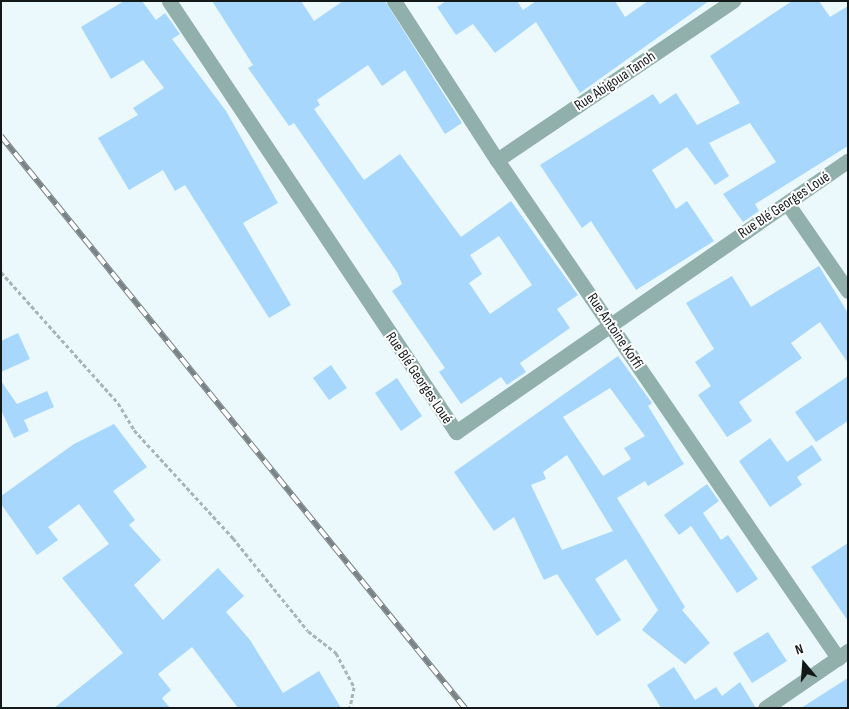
<!DOCTYPE html>
<meta charset="utf-8">
<style>
body{margin:0}
#map{position:relative;width:849px;height:709px;overflow:hidden;background:#ecf9fc;font-family:"Sofia Sans Condensed",sans-serif}
div>[style]{position:absolute}
[style*='--x']{left:calc(var(--x)*1px);top:calc(var(--y)*1px);width:calc(var(--w)*1px);rotate:calc(var(--a)*1deg)}
.building>*{inset:0;background:#a8d7fe}
.path>*{height:3px;margin-top:-1.5px;transform-origin:0;background:repeating-linear-gradient(90deg,#a9b4b6 0 4px,transparent 0 6.5px)}
.minor>*{height:15px;margin:-7.5px;padding:0 7.5px;transform-origin:7.5px;border-radius:7.5px;background:#91afab}
.rail>*{height:5.5px;margin-top:-2.75px;transform-origin:0;background:repeating-linear-gradient(90deg,#fff 0 11px,#798284 0 22px);box-sizing:border-box;border-block:1px solid #798284}
span{translate:-50% -50%;white-space:nowrap;text-align:center;line-height:1.15;-webkit-text-stroke:4px #fff;paint-order:stroke}
.street-label{font-size:15px;color:#131819}
.frame{position:absolute;inset:0;border:2px solid #131819;pointer-events:none}
.north{position:absolute;left:779px;top:639px;width:50px;height:50px;-webkit-text-stroke:4px #fff;paint-order:stroke;rotate:342deg;font-size:14px;font-weight:700;line-height:20px;text-align:center;color:#131819}
.north::after{content:'';display:block;margin:auto;width:18px;height:22px;background:#131819;clip-path:polygon(50% 0,100% 100%,50% 72%,0 100%)}
</style>
<div id="map">
<div class="building">
<div style="clip-path:polygon(124px 1px,142px 1px,156px 20px,165px 13px,180px 34px,172px 39px,226px 111px,278px 203px,243px 223px,291px 305px,269px 318px,185px 185px,175px 191px,163px 170px,129px 190px,98px 138px,138px 115px,133px 108px,164px 88px,143px 60px,111px 79px,81px 27px)"></div>
<div style="clip-path:polygon(evenodd,212px 1px,301px 1px,314px 21px,343px 1px,385px 1px,462px 123px,445px 134px,405px 70px,382px 86px,368px 65px,317px 100px,320px 105px,314px 109px,364px 180px,400px 154px,461px 237px,511px 201px,578px 295px,557px 309px,570px 328px,520px 363px,526px 372px,507px 385px,501px 377px,461px 404px,439px 372px,445px 368px,392px 291px,402px 284px,397px 272px,294px 123px,289px 126px,248px 68px,253px 65px,212px 1px,499px 236px,532px 285px,490px 314px,469px 283px,482px 274px,470px 255px,499px 236px)"></div>
<div style="clip-path:polygon(446px 1px,517px 1px,523px 10px,536px 1px,615px 1px,625px 17px,648px 1px,709px 1px,580px 93px,536px 22px,495px 53px,473px 24px,456px 35px,437px 7px)"></div>
<div style="clip-path:polygon(792px 1px,819px 1px,830px 17px,848px 6px,848px 146px,755px 204px,759px 211px,743px 222px,723px 194px,776px 162px,750px 123px,709px 143px,729px 176px,715px 185px,687px 147px,652px 170px,676px 209px,687px 201px,714px 241px,636px 290px,591px 221px,582px 228px,540px 165px,653px 94px,660px 104px,676px 93px,697px 125px,740px 103px,710px 56px)"></div>
<div style="clip-path:polygon(819px 266px,848px 313px,848px 363px,820px 322px,791px 343px,802px 358px,739px 402px,752px 421px,727px 437px,698px 395px,711px 386px,695px 362px,714px 349px,686px 303px,732px 276px,751px 307px)"></div>
<div style="clip-path:polygon(18px 333px,30px 359px,1px 372px,1px 341px)"></div>
<div style="clip-path:polygon(evenodd,618px 356px,652px 403px,648px 406px,684px 464px,648px 486px,645px 481px,617px 498px,685px 607px,682px 610px,710px 643px,685px 664px,642px 630px,658px 610px,626px 559px,595px 579px,621px 620px,597px 636px,557px 574px,544px 580px,514px 517px,494px 531px,454px 472px,618px 356px,610px 388px,645px 436px,624px 448px,631px 459px,603px 476px,563px 417px,610px 388px,618px 356px,567px 455px,613px 531px,562px 550px,531px 485px,546px 479px,543px 472px,567px 455px)"></div>
<div style="clip-path:polygon(331px 365px,347px 388px,329px 400px,313px 378px)"></div>
<div style="clip-path:polygon(848px 376px,848px 421px,816px 442px,795px 412px)"></div>
<div style="clip-path:polygon(397px 378px,422px 416px,401px 431px,375px 393px)"></div>
<div style="clip-path:polygon(1px 381px,17px 404px,47px 391px,54px 407px,24px 420px,29px 431px,14px 438px,1px 410px)"></div>
<div style="clip-path:polygon(114px 424px,147px 467px,113px 491px,135px 520px,129px 525px,161px 560px,134px 585px,163px 620px,218px 568px,244px 596px,226px 612px,250px 640px,283px 693px,319px 671px,341px 708px,238px 708px,192px 647px,158px 674px,171px 690px,162px 698px,170px 708px,54px 708px,123px 653px,62px 578px,109px 544px,79px 504px,48px 527px,58px 540px,37px 555px,1px 504px,1px 496px,74px 444px)"></div>
<div style="clip-path:polygon(770px 438px,787px 462px,812px 445px,822px 460px,797px 477px,802px 485px,770px 507px,739px 461px)"></div>
<div style="clip-path:polygon(707px 484px,719px 501px,703px 513px,721px 540px,728px 535px,758px 579px,737px 593px,691px 526px,679px 535px,664px 515px)"></div>
<div style="clip-path:polygon(848px 543px,848px 621px,811px 567px)"></div>
<div style="clip-path:polygon(768px 632px,787px 661px,752px 683px,733px 653px)"></div>
<div style="clip-path:polygon(674px 667px,695px 700px,716px 687px,722px 696px,740px 682px,756px 708px,661px 708px,647px 685px)"></div>
<div style="clip-path:polygon(848px 678px,848px 708px,801px 708px)"></div>
</div>
<div class="path">
<div style="--x:1;--y:272;--w:176;--a:48.2"></div>
<div style="--x:118;--y:403;--w:31;--a:59"></div>
<div style="--x:134;--y:430;--w:147;--a:47.5"></div>
<div style="--x:233;--y:538;--w:119;--a:51.1"></div>
<div style="--x:308;--y:631;--w:36;--a:38"></div>
<div style="--x:336;--y:653;--w:38;--a:62"></div>
<div style="--x:354;--y:687;--w:21;--a:101"></div>
</div>
<div class="minor">
<div style="--x:169;--y:1;--w:518;--a:56.34"></div>
<div style="--x:456;--y:432;--w:477;--a:-34.7"></div>
<div style="--x:394;--y:1;--w:189;--a:57.1"></div>
<div style="--x:497;--y:160;--w:604;--a:55.6"></div>
<div style="--x:497;--y:160;--w:285;--a:-34"></div>
<div style="--x:787;--y:203;--w:107;--a:55.3"></div>
<div style="--x:765;--y:708;--w:101;--a:-34.5"></div>
</div>
<div class="rail">
<div style="--x:1;--y:136;--w:737;--a:50.95"></div>
</div>
<div class="street-label">
<span style="left:615px;top:81px;rotate:-34deg">Rue Abigoua Tanoh</span>
<span style="left:784px;top:205px;rotate:-34deg">Rue Blé Georges Loué</span>
<span style="left:615px;top:331px;rotate:56deg">Rue Antoine Koffi</span>
<span style="left:419px;top:378px;rotate:56deg">Rue Blé Georges Loué</span>
</div>
<div class="frame"></div>
<div class="north">N</div>
</div>
